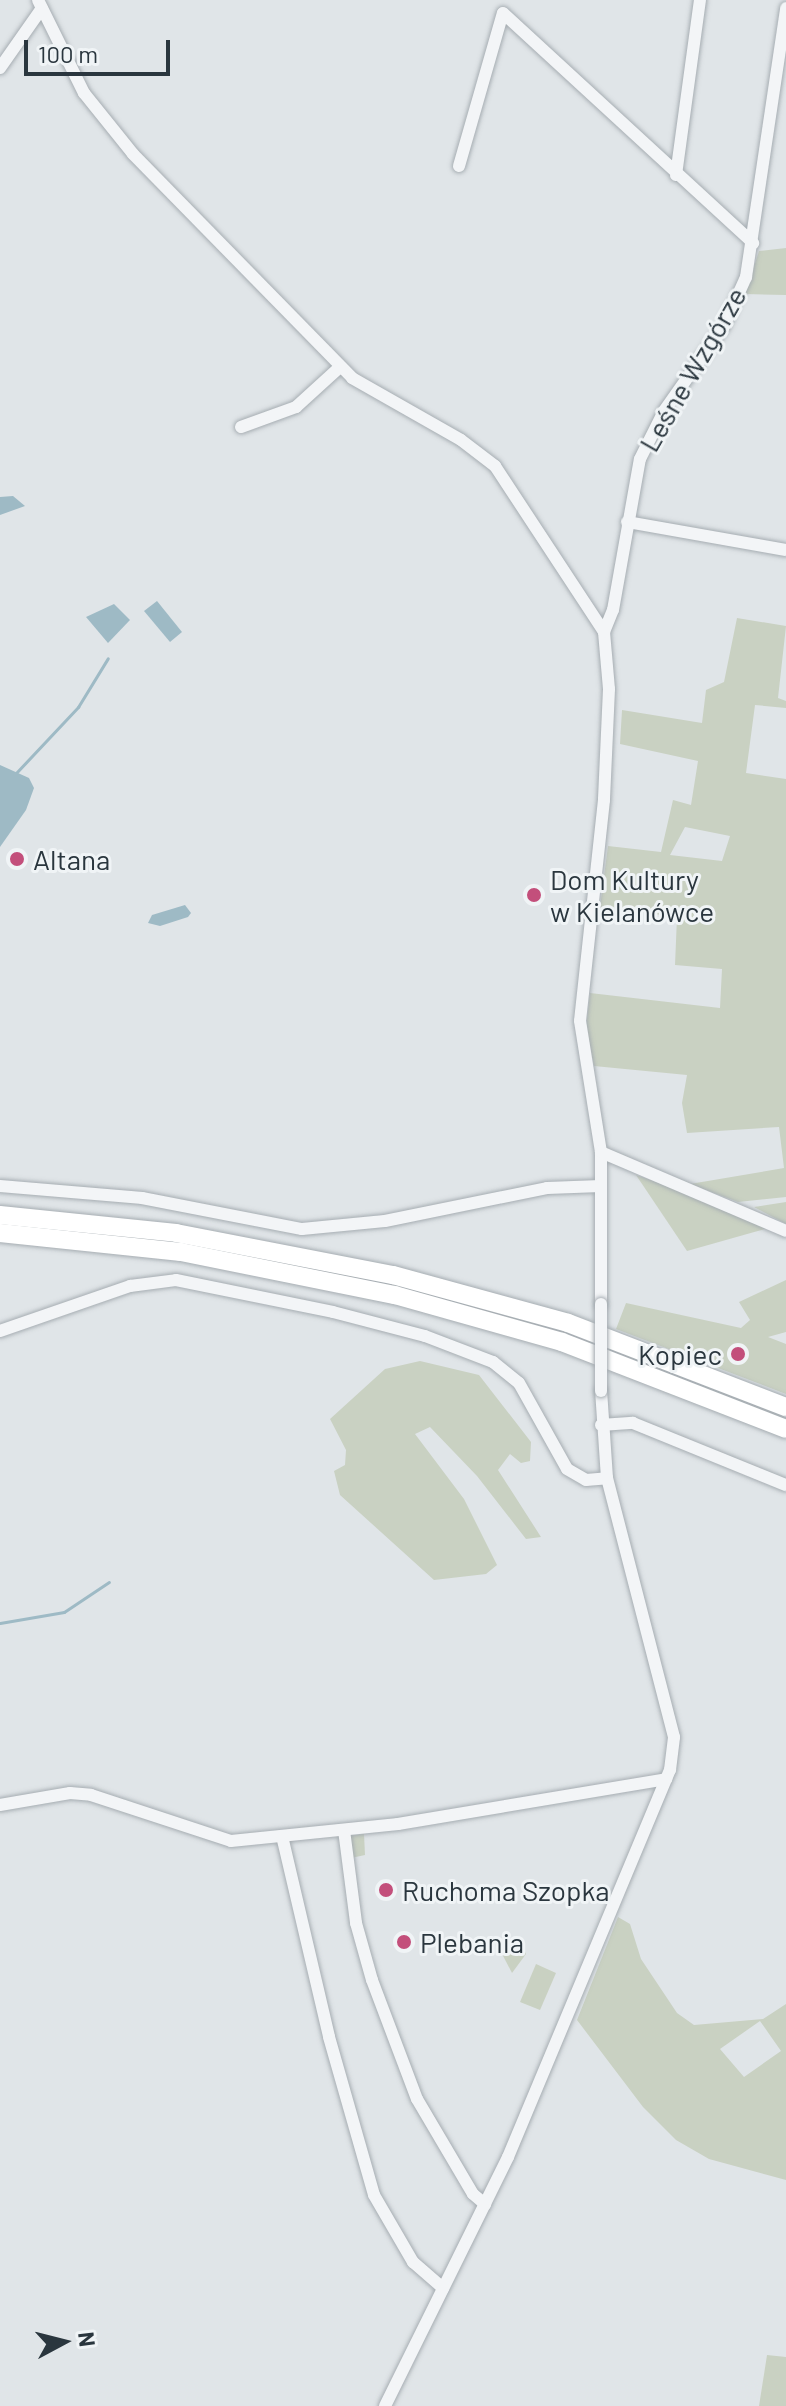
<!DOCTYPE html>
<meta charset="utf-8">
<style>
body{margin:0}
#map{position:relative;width:786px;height:2406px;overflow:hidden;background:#e0e5e8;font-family:Barlow,sans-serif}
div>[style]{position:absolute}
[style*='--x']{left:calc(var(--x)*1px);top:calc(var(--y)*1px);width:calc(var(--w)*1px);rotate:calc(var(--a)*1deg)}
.green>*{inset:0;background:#c9d1c2}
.water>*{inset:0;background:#9ebac5}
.stream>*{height:3px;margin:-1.5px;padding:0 1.5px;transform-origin:1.5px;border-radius:1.5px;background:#9ebac5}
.roads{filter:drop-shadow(0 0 2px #a6adb2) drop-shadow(0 0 2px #a6adb2)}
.minor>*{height:12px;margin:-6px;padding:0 6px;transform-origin:6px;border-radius:6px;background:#f3f5f7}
.highway>*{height:18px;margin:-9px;padding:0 9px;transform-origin:9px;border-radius:9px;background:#fff}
.bridges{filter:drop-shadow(0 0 2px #a6adb2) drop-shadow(0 0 2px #a6adb2)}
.minor-bridge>*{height:12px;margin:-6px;padding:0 6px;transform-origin:6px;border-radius:6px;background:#f3f5f7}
.dots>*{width:22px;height:22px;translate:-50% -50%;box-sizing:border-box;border:4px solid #f0f4f6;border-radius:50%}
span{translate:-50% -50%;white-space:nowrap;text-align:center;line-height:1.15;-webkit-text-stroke:6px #f0f4f6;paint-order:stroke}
.street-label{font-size:28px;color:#2a363e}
.poi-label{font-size:28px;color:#2a363e}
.left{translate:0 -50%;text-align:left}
.right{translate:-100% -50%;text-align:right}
.north{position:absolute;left:24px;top:2302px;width:80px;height:80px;-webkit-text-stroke:6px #f0f4f6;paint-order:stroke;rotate:83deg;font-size:22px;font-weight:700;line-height:32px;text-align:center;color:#2a363e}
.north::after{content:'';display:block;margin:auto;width:28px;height:36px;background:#2a363e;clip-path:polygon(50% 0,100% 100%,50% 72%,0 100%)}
.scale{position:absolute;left:24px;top:40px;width:146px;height:36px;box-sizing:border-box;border:4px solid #2a363e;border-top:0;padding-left:10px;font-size:24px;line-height:28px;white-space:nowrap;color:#2a363e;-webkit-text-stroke:6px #f0f4f6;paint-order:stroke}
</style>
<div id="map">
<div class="green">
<div style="clip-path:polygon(786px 248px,786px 295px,745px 294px,759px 251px)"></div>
<div style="clip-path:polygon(evenodd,737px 618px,786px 626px,778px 698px,786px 701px,786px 708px,755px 705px,746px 773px,786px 779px,786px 1197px,738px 1202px,690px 1184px,784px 1168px,779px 1127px,687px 1133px,682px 1103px,687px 1075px,594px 1066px,586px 1028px,590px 993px,720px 1008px,722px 969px,675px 965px,677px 917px,600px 907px,608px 846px,661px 852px,673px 800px,691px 805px,698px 761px,620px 744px,622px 710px,702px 723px,706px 690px,724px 682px,737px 618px,685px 827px,730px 836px,722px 861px,670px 855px,685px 827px)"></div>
<div style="clip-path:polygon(636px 1175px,692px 1194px,772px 1227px,687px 1251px)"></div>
<div style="clip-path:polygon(786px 1202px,786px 1224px,754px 1207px)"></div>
<div style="clip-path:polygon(786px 1280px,786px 1332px,768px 1337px,786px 1344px,786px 1394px,616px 1329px,626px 1303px,741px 1328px,750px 1320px,739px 1302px)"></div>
<div style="clip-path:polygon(420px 1361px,479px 1375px,531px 1442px,530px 1461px,521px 1463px,510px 1454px,498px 1470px,541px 1537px,526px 1539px,477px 1476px,430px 1427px,415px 1434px,464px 1499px,497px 1565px,486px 1574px,434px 1580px,340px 1495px,334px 1471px,345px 1465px,346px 1450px,330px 1419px,385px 1369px)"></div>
<div style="clip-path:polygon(364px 1834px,365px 1855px,351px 1858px,348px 1836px)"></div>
<div style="clip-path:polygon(evenodd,618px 1917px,630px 1924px,641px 1959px,677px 2013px,694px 2025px,763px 2019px,786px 2004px,786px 2180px,709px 2159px,676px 2140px,643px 2107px,577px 2020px,618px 1917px,760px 2021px,781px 2051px,744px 2077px,720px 2049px,760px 2021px)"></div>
<div style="clip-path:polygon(522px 1946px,526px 1954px,512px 1973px,500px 1950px)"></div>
<div style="clip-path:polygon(536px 1964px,556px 1973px,540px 2010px,520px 2002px)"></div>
<div style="clip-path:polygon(767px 2355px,786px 2357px,786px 2406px,759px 2406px)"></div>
</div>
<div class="water">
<div style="clip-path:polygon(13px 496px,25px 506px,0 515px,0 497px)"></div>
<div style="clip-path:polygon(157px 601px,182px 632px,170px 642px,144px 611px)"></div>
<div style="clip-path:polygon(114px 604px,130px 620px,108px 643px,86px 617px)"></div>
<div style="clip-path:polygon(0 765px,29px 778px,34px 788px,26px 810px,0 847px)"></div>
<div style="clip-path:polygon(185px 905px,191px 913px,188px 917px,160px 926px,148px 923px,152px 915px)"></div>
</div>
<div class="stream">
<div style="--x:16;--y:773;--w:91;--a:-46.8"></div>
<div style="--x:78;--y:707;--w:57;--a:-58.5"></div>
<div style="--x:0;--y:1623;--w:65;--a:-9.8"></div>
<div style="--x:64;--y:1612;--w:54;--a:-33.7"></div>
</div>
<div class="roads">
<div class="minor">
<div style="--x:38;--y:0;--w:104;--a:63.7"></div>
<div style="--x:84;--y:93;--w:78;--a:51.2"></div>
<div style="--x:133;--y:154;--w:313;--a:45.6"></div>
<div style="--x:352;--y:378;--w:125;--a:29.6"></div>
<div style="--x:461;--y:440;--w:43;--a:37.4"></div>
<div style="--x:495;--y:466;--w:199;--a:56.7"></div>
<div style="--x:604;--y:632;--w:57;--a:85"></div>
<div style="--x:609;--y:689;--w:111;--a:92.6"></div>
<div style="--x:604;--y:800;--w:222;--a:96.2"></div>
<div style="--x:580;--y:1021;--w:133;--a:80.9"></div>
<div style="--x:601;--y:1152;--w:152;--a:90"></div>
<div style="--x:0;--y:68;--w:73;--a:-55"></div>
<div style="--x:459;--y:166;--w:159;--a:-74"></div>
<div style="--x:503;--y:13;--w:340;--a:42.6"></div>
<div style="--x:676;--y:175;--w:177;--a:-82.2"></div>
<div style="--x:241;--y:427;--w:59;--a:-20"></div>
<div style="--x:296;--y:407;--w:59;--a:-42.3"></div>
<div style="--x:627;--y:522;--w:161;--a:10"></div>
<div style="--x:604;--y:632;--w:24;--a:-68"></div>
<div style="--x:613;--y:610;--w:153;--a:-79.9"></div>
<div style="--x:640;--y:459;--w:54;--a:-63.4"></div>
<div style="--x:664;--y:411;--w:104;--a:-54.8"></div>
<div style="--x:724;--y:326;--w:54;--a:-65.8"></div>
<div style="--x:746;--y:277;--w:272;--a:-81.5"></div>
<div style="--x:601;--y:1152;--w:201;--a:23.1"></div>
<div style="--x:0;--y:1186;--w:143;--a:4.8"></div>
<div style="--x:142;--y:1198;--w:163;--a:11"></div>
<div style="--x:302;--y:1229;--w:83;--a:-5.5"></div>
<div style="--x:385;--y:1221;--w:165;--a:-11.5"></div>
<div style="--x:547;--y:1188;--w:54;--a:-2.1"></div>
<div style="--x:0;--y:1331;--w:138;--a:-19.1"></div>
<div style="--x:130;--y:1286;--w:46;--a:-7.4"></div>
<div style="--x:176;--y:1280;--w:160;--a:11.5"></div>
<div style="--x:333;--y:1312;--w:95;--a:14.6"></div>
<div style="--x:425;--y:1336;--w:73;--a:20.9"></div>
<div style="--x:493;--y:1362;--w:33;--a:39"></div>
<div style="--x:519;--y:1383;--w:98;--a:60.8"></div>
<div style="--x:567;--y:1469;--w:22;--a:30"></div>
<div style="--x:586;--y:1480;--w:21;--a:-5"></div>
<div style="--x:601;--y:1425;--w:32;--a:-4"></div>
<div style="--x:633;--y:1423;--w:165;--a:22.1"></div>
<div style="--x:0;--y:1805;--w:71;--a:-9.7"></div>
<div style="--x:70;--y:1793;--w:21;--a:5"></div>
<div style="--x:91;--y:1795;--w:147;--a:18.2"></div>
<div style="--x:231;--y:1841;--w:168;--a:-5.8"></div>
<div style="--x:398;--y:1824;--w:272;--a:-9.5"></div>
<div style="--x:344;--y:1830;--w:94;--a:82.6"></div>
<div style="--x:356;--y:1923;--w:59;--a:74.3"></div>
<div style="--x:372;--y:1980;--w:127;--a:69.3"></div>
<div style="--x:417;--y:2099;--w:110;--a:59.5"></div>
<div style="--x:473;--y:2194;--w:16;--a:40"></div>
<div style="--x:282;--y:1836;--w:206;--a:76.8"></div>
<div style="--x:329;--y:2037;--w:164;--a:74.1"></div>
<div style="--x:374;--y:2195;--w:78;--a:59.8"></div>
<div style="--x:413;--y:2262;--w:40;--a:41"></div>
<div style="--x:385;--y:2406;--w:278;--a:-63.7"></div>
<div style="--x:508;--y:2157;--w:420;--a:-67.3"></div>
<div style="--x:670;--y:1770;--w:33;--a:-83"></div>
<div style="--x:674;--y:1737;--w:268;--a:-104.5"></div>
<div style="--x:607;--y:1478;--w:87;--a:-93.9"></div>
</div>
<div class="highway">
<div style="--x:0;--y:1215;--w:177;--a:5.8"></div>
<div style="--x:176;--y:1233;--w:221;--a:11"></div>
<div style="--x:393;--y:1275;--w:181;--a:15.3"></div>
<div style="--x:568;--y:1323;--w:234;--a:21.1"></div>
<div style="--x:0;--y:1233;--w:182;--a:6"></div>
<div style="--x:181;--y:1252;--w:218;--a:11.4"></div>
<div style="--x:395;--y:1295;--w:173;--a:15.7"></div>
<div style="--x:562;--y:1342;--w:240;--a:21.2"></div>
</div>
</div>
<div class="bridges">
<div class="minor-bridge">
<div style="--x:601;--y:1391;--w:87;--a:-90"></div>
</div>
</div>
<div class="dots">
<div style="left:17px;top:859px;background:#c34f7b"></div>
<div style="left:534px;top:895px;background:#c34f7b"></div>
<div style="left:738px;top:1354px;background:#c34f7b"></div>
<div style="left:386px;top:1890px;background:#c34f7b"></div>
<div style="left:404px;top:1942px;background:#c34f7b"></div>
</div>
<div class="street-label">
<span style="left:692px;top:369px;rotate:-60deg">Leśne Wzgórze</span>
</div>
<div class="poi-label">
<span class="left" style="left:33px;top:859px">Altana</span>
<span class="left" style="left:550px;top:895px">Dom Kultury<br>w Kielanówce</span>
<span class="right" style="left:722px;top:1354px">Kopiec</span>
<span class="left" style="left:402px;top:1890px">Ruchoma Szopka</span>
<span class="left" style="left:420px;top:1942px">Plebania</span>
</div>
<div class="north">N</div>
<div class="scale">100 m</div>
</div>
